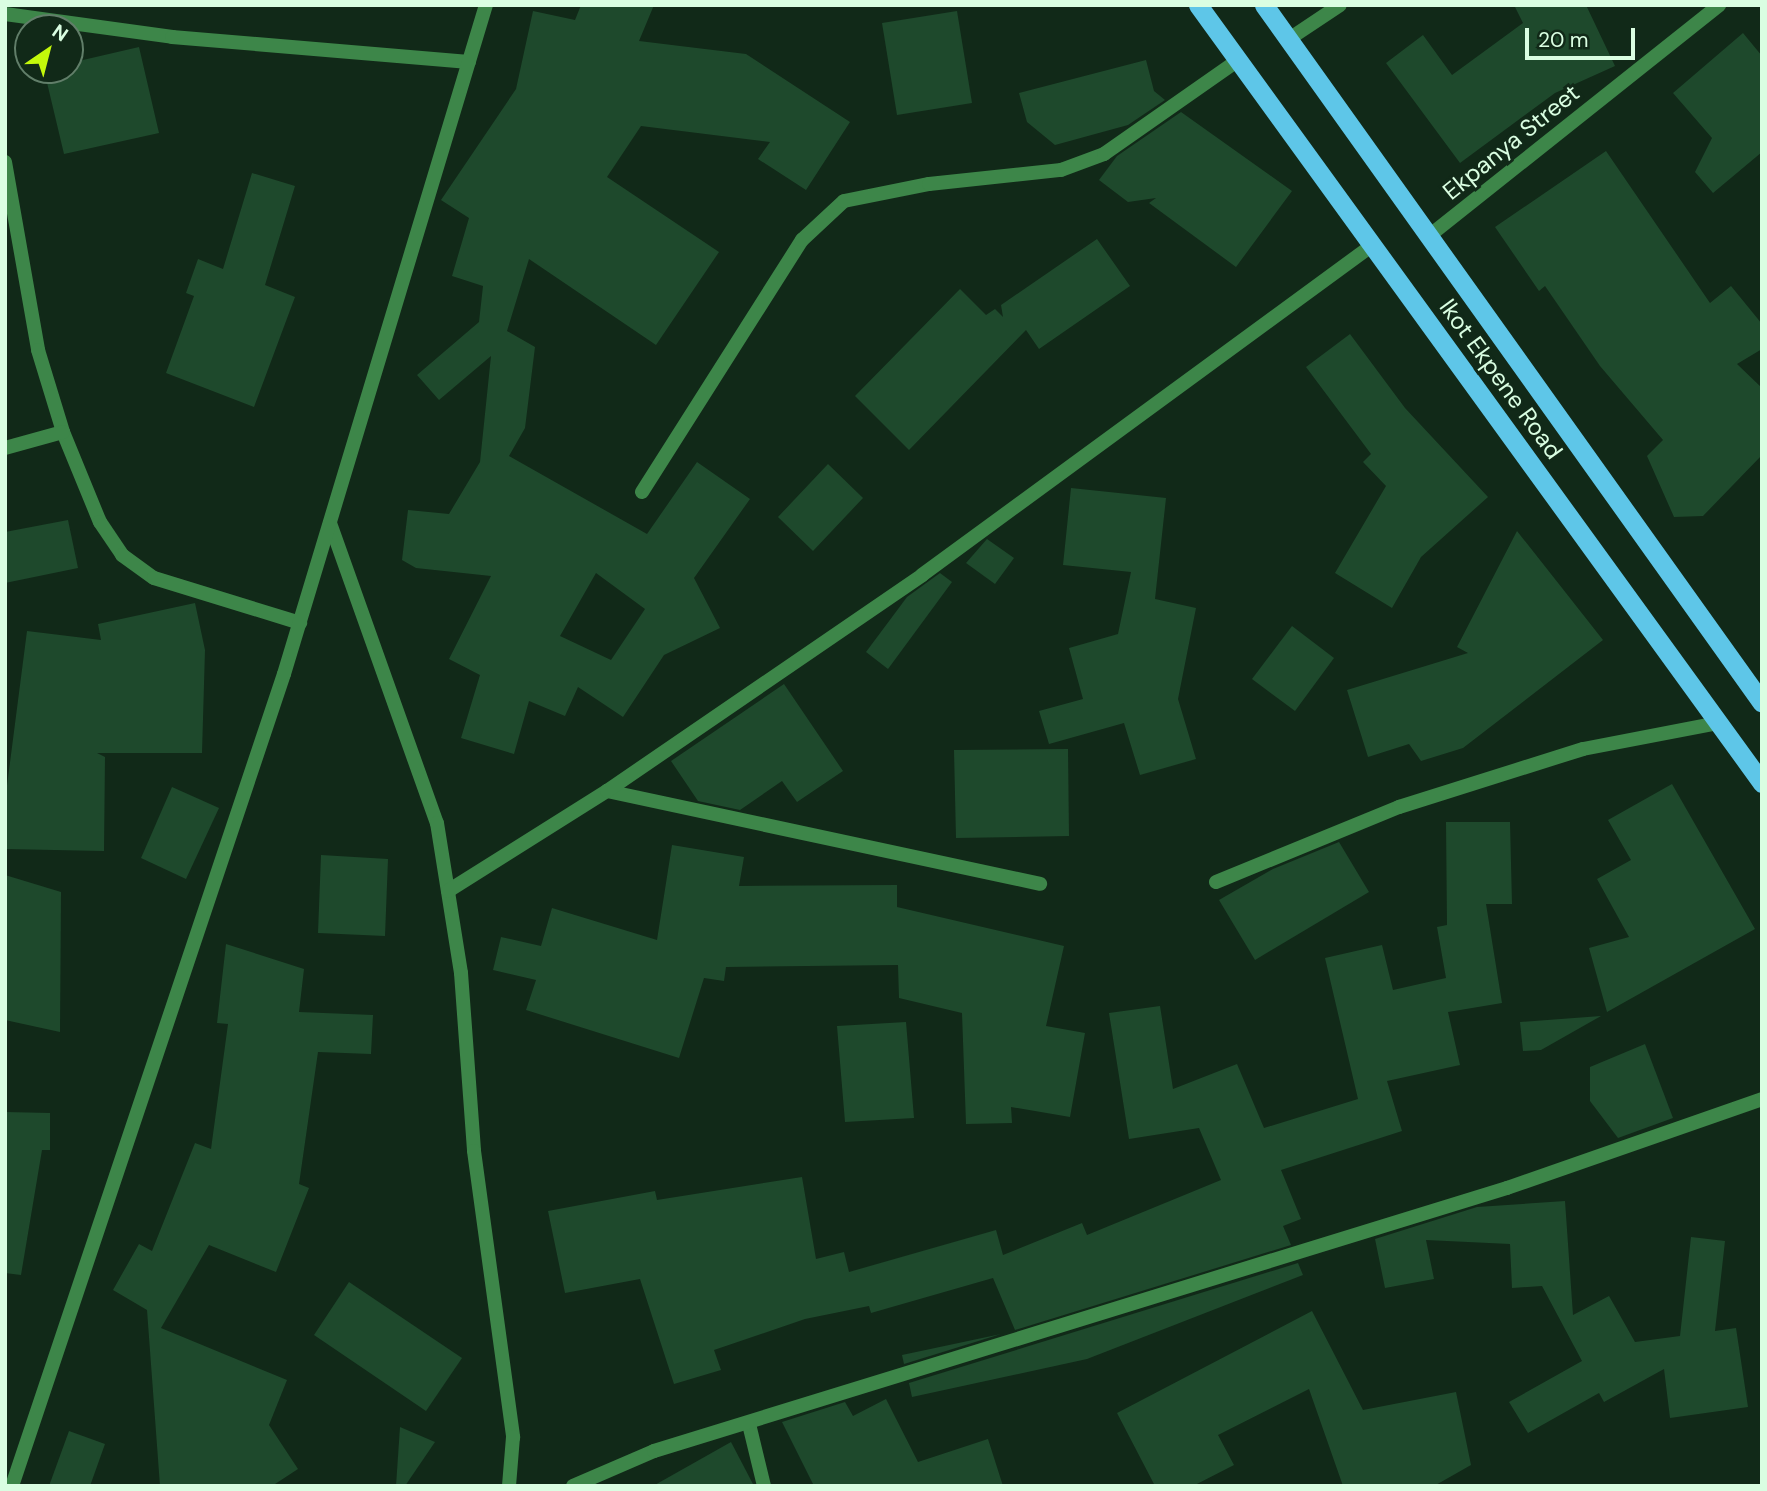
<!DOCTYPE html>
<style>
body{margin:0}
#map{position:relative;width:1767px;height:1491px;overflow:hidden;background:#112918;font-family:"DM Sans",sans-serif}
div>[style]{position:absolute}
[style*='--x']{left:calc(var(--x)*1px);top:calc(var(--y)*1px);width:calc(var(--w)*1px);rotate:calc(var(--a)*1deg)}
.building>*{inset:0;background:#1e492c}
.minor>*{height:14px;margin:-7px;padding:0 7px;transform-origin:7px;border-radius:7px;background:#3d8649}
.tertiary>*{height:14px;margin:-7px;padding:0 7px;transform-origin:7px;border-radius:7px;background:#3d8649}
.trunk>*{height:19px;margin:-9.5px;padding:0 9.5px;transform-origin:9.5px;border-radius:9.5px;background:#5ec6e8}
span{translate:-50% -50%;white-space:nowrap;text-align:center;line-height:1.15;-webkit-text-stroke:6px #112918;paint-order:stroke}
.street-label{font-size:24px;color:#dafee2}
.frame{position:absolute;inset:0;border:7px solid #dafee2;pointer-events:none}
.north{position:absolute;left:14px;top:14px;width:70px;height:70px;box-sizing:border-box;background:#112918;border:2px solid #617e69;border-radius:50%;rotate:35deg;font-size:19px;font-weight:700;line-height:28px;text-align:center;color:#dafee2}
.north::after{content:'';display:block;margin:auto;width:24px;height:32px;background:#c3f80b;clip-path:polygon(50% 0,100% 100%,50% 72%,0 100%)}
.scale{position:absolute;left:1525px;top:28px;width:110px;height:32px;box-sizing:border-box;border:4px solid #dafee2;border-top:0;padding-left:9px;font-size:21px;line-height:24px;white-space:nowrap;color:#dafee2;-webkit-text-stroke:5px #112918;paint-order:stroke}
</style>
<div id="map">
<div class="building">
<div style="clip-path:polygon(evenodd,581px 5px,654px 5px,639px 41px,746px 54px,850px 122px,806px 190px,758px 159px,770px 142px,641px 126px,607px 177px,719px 252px,656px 345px,529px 259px,507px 331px,535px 347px,525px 428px,509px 456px,647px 534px,697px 462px,750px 499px,694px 578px,720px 628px,664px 655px,623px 717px,578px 687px,565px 716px,529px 701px,514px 754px,461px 738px,480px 675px,449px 659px,491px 576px,416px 568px,402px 560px,408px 510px,449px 514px,480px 462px,491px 356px,439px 400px,417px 375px,479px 322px,483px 286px,452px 276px,469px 218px,441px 200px,516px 89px,533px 11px,575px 20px,581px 5px,596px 573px,645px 609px,611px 660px,560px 636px,596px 573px)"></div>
<div style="clip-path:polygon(1514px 5px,1586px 5px,1615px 66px,1555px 93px,1460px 163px,1386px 63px,1423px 35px,1452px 75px,1523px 23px)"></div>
<div style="clip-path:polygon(957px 11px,972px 103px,897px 115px,882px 23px)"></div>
<div style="clip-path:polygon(1743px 33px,1762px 56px,1762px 152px,1713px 193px,1695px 172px,1712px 138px,1673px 93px)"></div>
<div style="clip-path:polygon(139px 47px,159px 133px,64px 154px,44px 70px,70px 70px,70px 63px)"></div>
<div style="clip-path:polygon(1146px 60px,1154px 91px,1165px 100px,1128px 125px,1055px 145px,1027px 122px,1019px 93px)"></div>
<div style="clip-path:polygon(1181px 112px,1292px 191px,1236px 267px,1149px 203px,1156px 198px,1128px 202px,1099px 180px,1117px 156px)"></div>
<div style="clip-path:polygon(1606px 151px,1710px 303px,1731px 286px,1762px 324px,1762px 349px,1737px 364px,1762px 388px,1762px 455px,1703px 516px,1674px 517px,1647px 456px,1663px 440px,1600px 366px,1545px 286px,1539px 291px,1495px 227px)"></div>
<div style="clip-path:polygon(252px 173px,295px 186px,265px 285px,295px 297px,254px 407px,166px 373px,194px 296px,186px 293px,198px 259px,223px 269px)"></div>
<div style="clip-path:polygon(1097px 239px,1130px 286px,1039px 349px,1026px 330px,909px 450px,855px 396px,960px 289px,986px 315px,995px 309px,1003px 317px,1001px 305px)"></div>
<div style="clip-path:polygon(1350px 334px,1405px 408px,1488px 497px,1421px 557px,1392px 608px,1335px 573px,1386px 486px,1363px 462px,1371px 454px,1306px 367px)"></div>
<div style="clip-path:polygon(828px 464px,863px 498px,813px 551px,778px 517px)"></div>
<div style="clip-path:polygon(1071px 488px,1166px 498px,1155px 599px,1196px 608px,1178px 699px,1196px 759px,1140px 775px,1124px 723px,1049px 744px,1039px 711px,1083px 699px,1069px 648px,1118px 634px,1131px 572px,1063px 565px)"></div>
<div style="clip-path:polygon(68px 520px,78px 568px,5px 583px,5px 532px)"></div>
<div style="clip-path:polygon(1517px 531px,1603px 640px,1463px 748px,1421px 761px,1409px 744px,1368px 757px,1347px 690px,1468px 653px,1457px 647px)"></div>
<div style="clip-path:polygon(987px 539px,1014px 558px,995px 584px,966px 563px)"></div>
<div style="clip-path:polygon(940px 573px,952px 582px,888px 669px,866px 652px,907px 597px)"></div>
<div style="clip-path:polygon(195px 603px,205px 650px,202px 753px,97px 753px,105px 757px,104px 851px,5px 849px,5px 801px,27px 631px,101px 640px,98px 624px)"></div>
<div style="clip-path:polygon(1292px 626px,1334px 658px,1295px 711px,1252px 679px)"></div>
<div style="clip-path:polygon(784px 684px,843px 771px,797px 802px,782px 781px,740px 810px,698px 801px,671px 761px)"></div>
<div style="clip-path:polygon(1068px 749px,1069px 836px,956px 838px,954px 750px)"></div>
<div style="clip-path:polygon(1672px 784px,1755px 929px,1607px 1012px,1589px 948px,1629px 937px,1597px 879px,1631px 860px,1608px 820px)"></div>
<div style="clip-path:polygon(172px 787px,219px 808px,186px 879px,141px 858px)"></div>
<div style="clip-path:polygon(1446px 822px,1510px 822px,1512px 904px,1486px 904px,1502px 1003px,1448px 1012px,1460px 1065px,1387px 1081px,1402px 1131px,1281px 1170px,1301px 1219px,1283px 1226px,1291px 1245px,1015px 1330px,993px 1278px,871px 1313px,869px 1306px,805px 1319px,714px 1350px,721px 1370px,674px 1384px,640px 1279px,565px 1293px,548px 1211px,655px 1191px,657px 1200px,802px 1177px,816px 1259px,844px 1252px,849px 1272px,996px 1230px,1003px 1255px,1082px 1223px,1087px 1235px,1221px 1180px,1199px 1128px,1129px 1139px,1109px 1013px,1160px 1006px,1173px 1089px,1237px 1064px,1264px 1128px,1358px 1099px,1325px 958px,1382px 945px,1393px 990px,1446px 978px,1437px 927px,1447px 925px)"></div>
<div style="clip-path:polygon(1339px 842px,1369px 892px,1255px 960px,1219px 900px,1273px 869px)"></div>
<div style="clip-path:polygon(672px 845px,744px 857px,739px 886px,897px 885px,897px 907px,1064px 946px,1046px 1026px,1085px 1033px,1070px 1117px,1011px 1107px,1012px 1123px,966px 1124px,962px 1013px,899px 998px,898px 965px,726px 967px,724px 981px,704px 978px,679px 1058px,526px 1010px,536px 980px,493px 970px,501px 937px,541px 946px,552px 908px,657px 940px)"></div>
<div style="clip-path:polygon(321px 855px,388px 859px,385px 936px,318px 933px)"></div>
<div style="clip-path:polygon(5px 875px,61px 892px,60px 1032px,5px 1020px)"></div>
<div style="clip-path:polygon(226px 944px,304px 969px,299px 1012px,373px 1015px,371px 1054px,318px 1052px,299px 1184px,309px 1188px,276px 1272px,209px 1245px,161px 1328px,287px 1380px,269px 1425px,298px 1469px,272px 1486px,160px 1486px,147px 1310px,113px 1290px,139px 1244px,152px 1251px,195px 1143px,211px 1149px,228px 1024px,217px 1023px)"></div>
<div style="clip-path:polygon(1601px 1016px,1541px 1050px,1523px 1051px,1520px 1022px)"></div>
<div style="clip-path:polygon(906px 1022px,914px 1118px,845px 1122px,837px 1026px)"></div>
<div style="clip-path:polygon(1645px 1044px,1673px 1118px,1618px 1138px,1590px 1101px,1590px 1067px)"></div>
<div style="clip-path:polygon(5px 1112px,50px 1113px,50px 1150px,42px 1150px,21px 1275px,5px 1273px)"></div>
<div style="clip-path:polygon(1565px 1201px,1573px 1315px,1609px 1296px,1635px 1342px,1680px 1336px,1691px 1237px,1725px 1241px,1715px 1331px,1736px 1328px,1748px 1407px,1670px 1418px,1664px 1369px,1604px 1402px,1599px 1393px,1528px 1433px,1509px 1402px,1582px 1361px,1542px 1286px,1512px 1288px,1510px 1244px,1426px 1240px,1434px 1279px,1385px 1288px,1375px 1239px,1477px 1207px)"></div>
<div style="clip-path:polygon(1298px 1263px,1303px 1275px,1087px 1359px,912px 1397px,909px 1383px)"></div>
<div style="clip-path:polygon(349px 1282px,462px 1358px,426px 1411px,314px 1335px)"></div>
<div style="clip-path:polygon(1312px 1311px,1363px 1410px,1456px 1392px,1471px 1465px,1434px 1486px,1343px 1486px,1309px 1389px,1218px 1435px,1234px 1465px,1193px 1486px,1155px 1486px,1117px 1413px)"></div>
<div style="clip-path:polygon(1001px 1334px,904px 1364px,902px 1355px)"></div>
<div style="clip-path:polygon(886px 1399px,918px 1462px,988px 1439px,1003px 1486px,814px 1486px,782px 1422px,845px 1402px,853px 1416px)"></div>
<div style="clip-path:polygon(400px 1427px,435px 1442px,405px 1486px,396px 1486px)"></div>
<div style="clip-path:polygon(69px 1431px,105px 1444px,90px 1486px,49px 1486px)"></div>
<div style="clip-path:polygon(731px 1442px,754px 1486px,653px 1486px)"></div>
</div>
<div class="minor">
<div style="--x:5;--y:14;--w:169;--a:7.8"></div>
<div style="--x:172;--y:37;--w:298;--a:4.8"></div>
<div style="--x:1289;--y:39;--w:61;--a:-33.7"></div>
<div style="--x:5;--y:162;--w:191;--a:80"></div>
<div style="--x:38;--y:350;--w:86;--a:73"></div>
<div style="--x:63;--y:432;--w:97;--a:67.7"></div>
<div style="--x:100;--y:522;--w:40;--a:56"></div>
<div style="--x:122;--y:555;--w:39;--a:36"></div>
<div style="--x:154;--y:578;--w:153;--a:17.1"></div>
<div style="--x:1429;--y:236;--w:371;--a:-38.5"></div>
<div style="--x:5;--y:448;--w:60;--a:-15.4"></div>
<div style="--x:642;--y:492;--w:299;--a:-57.6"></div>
<div style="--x:802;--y:240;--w:57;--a:-42.9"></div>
<div style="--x:844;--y:201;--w:87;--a:-11.3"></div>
<div style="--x:929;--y:184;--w:133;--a:-6.1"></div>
<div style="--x:1061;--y:170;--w:46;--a:-20.4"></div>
<div style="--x:1104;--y:154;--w:164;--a:-35"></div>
<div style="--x:330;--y:523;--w:319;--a:70.4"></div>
<div style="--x:437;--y:823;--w:152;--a:80.9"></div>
<div style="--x:461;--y:973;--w:178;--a:85.8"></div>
<div style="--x:474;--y:1151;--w:289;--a:82.2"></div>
<div style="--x:513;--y:1437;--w:49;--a:94.7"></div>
<div style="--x:607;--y:791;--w:443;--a:12.1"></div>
<div style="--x:1216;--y:882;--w:198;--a:-22.3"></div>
<div style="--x:1399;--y:807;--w:193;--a:-17.5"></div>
<div style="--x:1583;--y:749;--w:137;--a:-10.9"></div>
<div style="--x:448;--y:891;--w:188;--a:-32.2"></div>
<div style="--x:607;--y:791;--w:382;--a:-34.4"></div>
<div style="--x:922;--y:575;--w:560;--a:-36.22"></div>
<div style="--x:749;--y:1424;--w:64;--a:76.4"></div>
<div style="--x:573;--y:1486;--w:88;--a:-23.4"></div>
<div style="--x:654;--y:1451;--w:893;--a:-17.14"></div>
<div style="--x:1507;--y:1188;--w:270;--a:-19.2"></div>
</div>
<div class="tertiary">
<div style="--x:12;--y:1486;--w:856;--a:-71.48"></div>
<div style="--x:284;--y:674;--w:699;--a:-73.2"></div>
</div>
<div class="trunk">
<div style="--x:1198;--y:5;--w:961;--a:54.06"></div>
<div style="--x:1264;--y:5;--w:857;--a:54.49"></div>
</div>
<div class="street-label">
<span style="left:1511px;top:142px;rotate:-39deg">Ekpanya Street</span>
<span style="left:1501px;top:379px;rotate:54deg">Ikot Ekpene Road</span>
</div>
<div class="frame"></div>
<div class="north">N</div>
<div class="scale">20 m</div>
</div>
